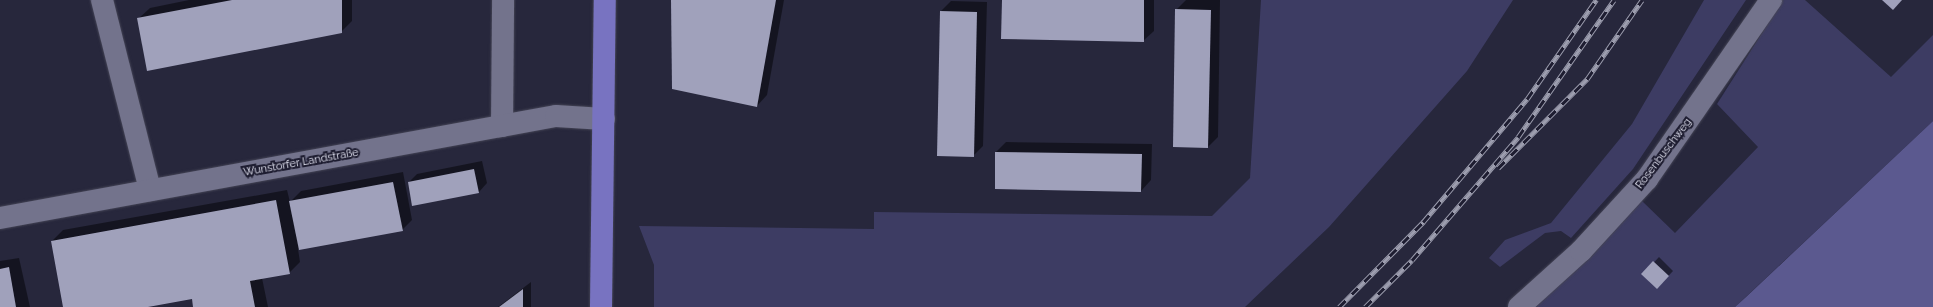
<!DOCTYPE html>
<meta charset="utf-8">
<style>
body{margin:0}
#map{position:relative;width:1933px;height:307px;overflow:hidden;background:#27273c;font-family:Raleway,sans-serif}
div>[style]{position:absolute}
[style*='--x']{left:calc(var(--x)*1px);top:calc(var(--y)*1px);width:calc(var(--w)*1px);rotate:calc(var(--a)*1deg)}
.green>*{inset:0;background:#3d3c63}
.water>*{inset:0;background:#5b598f}
.shadow>*{inset:0;background:#0007}
.building>*{inset:0;background:#a0a1bb}
.roads{filter:drop-shadow(0 0 1px #445) drop-shadow(0 0 1px #445)}
.minor>*{height:22px;margin:-11px;padding:0 11px;transform-origin:11px;border-radius:11px;background:#73738c}
.major>*{height:22px;margin:-11px;padding:0 11px;transform-origin:11px;border-radius:11px;background:#7873c1}
.rail>*{height:4.5px;margin-top:-2.25px;transform-origin:0;background:repeating-linear-gradient(90deg,#1e1d31 0 9px,#9d9eaf 0 18px);box-sizing:border-box;border-block:1px solid #9d9eaf}
span{translate:-50% -50%;white-space:nowrap;text-align:center;line-height:1.15;-webkit-text-stroke:4px #1e1d31;paint-order:stroke}
.street-label{font-size:11px;color:#e7e8f6}
</style>
<div id="map">
<div class="green">
<div style="clip-path:polygon(1261px 0,1513px 0,1467px 71px,1329px 227px,1245px 307px,654px 307px,654px 265px,639px 226px,874px 229px,874px 212px,1212px 216px,1250px 178px)"></div>
<div style="clip-path:polygon(1704px 0,1746px 0,1633px 169px,1571px 238px,1561px 231px,1545px 233px,1500px 267px,1489px 258px,1505px 240px,1551px 223px,1632px 124px)"></div>
<div style="clip-path:polygon(1783px 0,1805px 0,1891px 77px,1933px 35px,1933px 121px,1735px 307px,1536px 307px,1641px 200px,1675px 233px,1758px 147px,1717px 104px)"></div>
</div>
<div class="water">
<div style="clip-path:polygon(1933px 121px,1933px 307px,1735px 307px,1746px 297px)"></div>
</div>
<div class="shadow">
<div style="clip-path:polygon(189px 0,352px 0,352px 21px,341px 32px,138px 19px,150px 8px)"></div>
<div style="clip-path:polygon(672px 0,784px 0,767px 95px,757px 106px)"></div>
<div style="clip-path:polygon(1003px 0,1154px 0,1154px 31px,1143px 41px)"></div>
<div style="clip-path:polygon(1186px 0,1220px 0,1218px 137px,1208px 147px,1176px 10px)"></div>
<div style="clip-path:polygon(951px 1px,987px 2px,983px 146px,973px 156px,941px 11px)"></div>
<div style="clip-path:polygon(1006px 142px,1152px 144px,1151px 180px,1141px 191px,996px 152px)"></div>
<div style="clip-path:polygon(482px 161px,487px 183px,479px 192px,409px 182px,417px 174px)"></div>
<div style="clip-path:polygon(403px 172px,412px 220px,402px 230px,298px 249px,300px 262px,289px 273px,262px 278px,268px 307px,194px 307px,192px 298px,142px 307px,64px 307px,52px 241px,63px 230px,287px 190px,290px 202px,301px 191px)"></div>
<div style="clip-path:polygon(1659px 257px,1673px 271px,1657px 288px,1643px 274px)"></div>
<div style="clip-path:polygon(19px 258px,30px 307px,0 307px,0 261px)"></div>
<div style="clip-path:polygon(531px 282px,531px 307px,498px 307px)"></div>
</div>
<div class="building">
<div style="clip-path:polygon(232px 0,342px 0,342px 33px,147px 71px,137px 18px)"></div>
<div style="clip-path:polygon(671px 0,776px 0,757px 107px,672px 89px)"></div>
<div style="clip-path:polygon(1002px 0,1144px 0,1144px 42px,1001px 39px)"></div>
<div style="clip-path:polygon(1882px 0,1902px 0,1893px 10px)"></div>
<div style="clip-path:polygon(1175px 9px,1211px 10px,1208px 148px,1173px 147px)"></div>
<div style="clip-path:polygon(940px 11px,977px 12px,974px 157px,937px 156px)"></div>
<div style="clip-path:polygon(995px 152px,1142px 154px,1141px 192px,995px 189px)"></div>
<div style="clip-path:polygon(474px 169px,479px 193px,412px 206px,408px 182px)"></div>
<div style="clip-path:polygon(393px 182px,403px 231px,299px 250px,289px 201px)"></div>
<div style="clip-path:polygon(276px 200px,290px 274px,250px 281px,255px 307px,193px 307px,192px 299px,148px 307px,63px 307px,51px 241px)"></div>
<div style="clip-path:polygon(1653px 261px,1669px 276px,1657px 289px,1641px 274px)"></div>
<div style="clip-path:polygon(9px 267px,16px 307px,0 307px,0 269px)"></div>
<div style="clip-path:polygon(523px 289px,523px 307px,499px 307px)"></div>
</div>
<div class="roads">
<div class="minor">
<div style="--x:102;--y:0;--w:196;--a:75.8"></div>
<div style="--x:502;--y:126;--w:126;--a:-89.5"></div>
<div style="--x:0;--y:218;--w:565;--a:-10.4"></div>
<div style="--x:556;--y:116;--w:48;--a:3.6"></div>
<div style="--x:1519;--y:307;--w:84;--a:-42.1"></div>
<div style="--x:1581;--y:251;--w:98;--a:-47.5"></div>
<div style="--x:1647;--y:179;--w:218;--a:-55.3"></div>
</div>
<div class="major">
<div style="--x:601;--y:307;--w:307;--a:-89.3"></div>
</div>
</div>
<div class="rail">
<div style="--x:1498;--y:168;--w:126;--a:-45"></div>
<div style="--x:1587;--y:79;--w:96;--a:-55.2"></div>
<div style="--x:1339;--y:307;--w:120;--a:-45.3"></div>
<div style="--x:1423;--y:222;--w:161;--a:-49.8"></div>
<div style="--x:1527;--y:99;--w:121;--a:-55.1"></div>
<div style="--x:1365;--y:307;--w:66;--a:-45"></div>
<div style="--x:1412;--y:260;--w:162;--a:-49.2"></div>
<div style="--x:1518;--y:137;--w:167;--a:-55"></div>
</div>
<div class="street-label">
<span style="left:1664px;top:154px;rotate:-53deg">Rosenbuschweg</span>
<span style="left:301px;top:163px;rotate:-10deg">Wunstorfer Landstraße</span>
</div>
</div>
